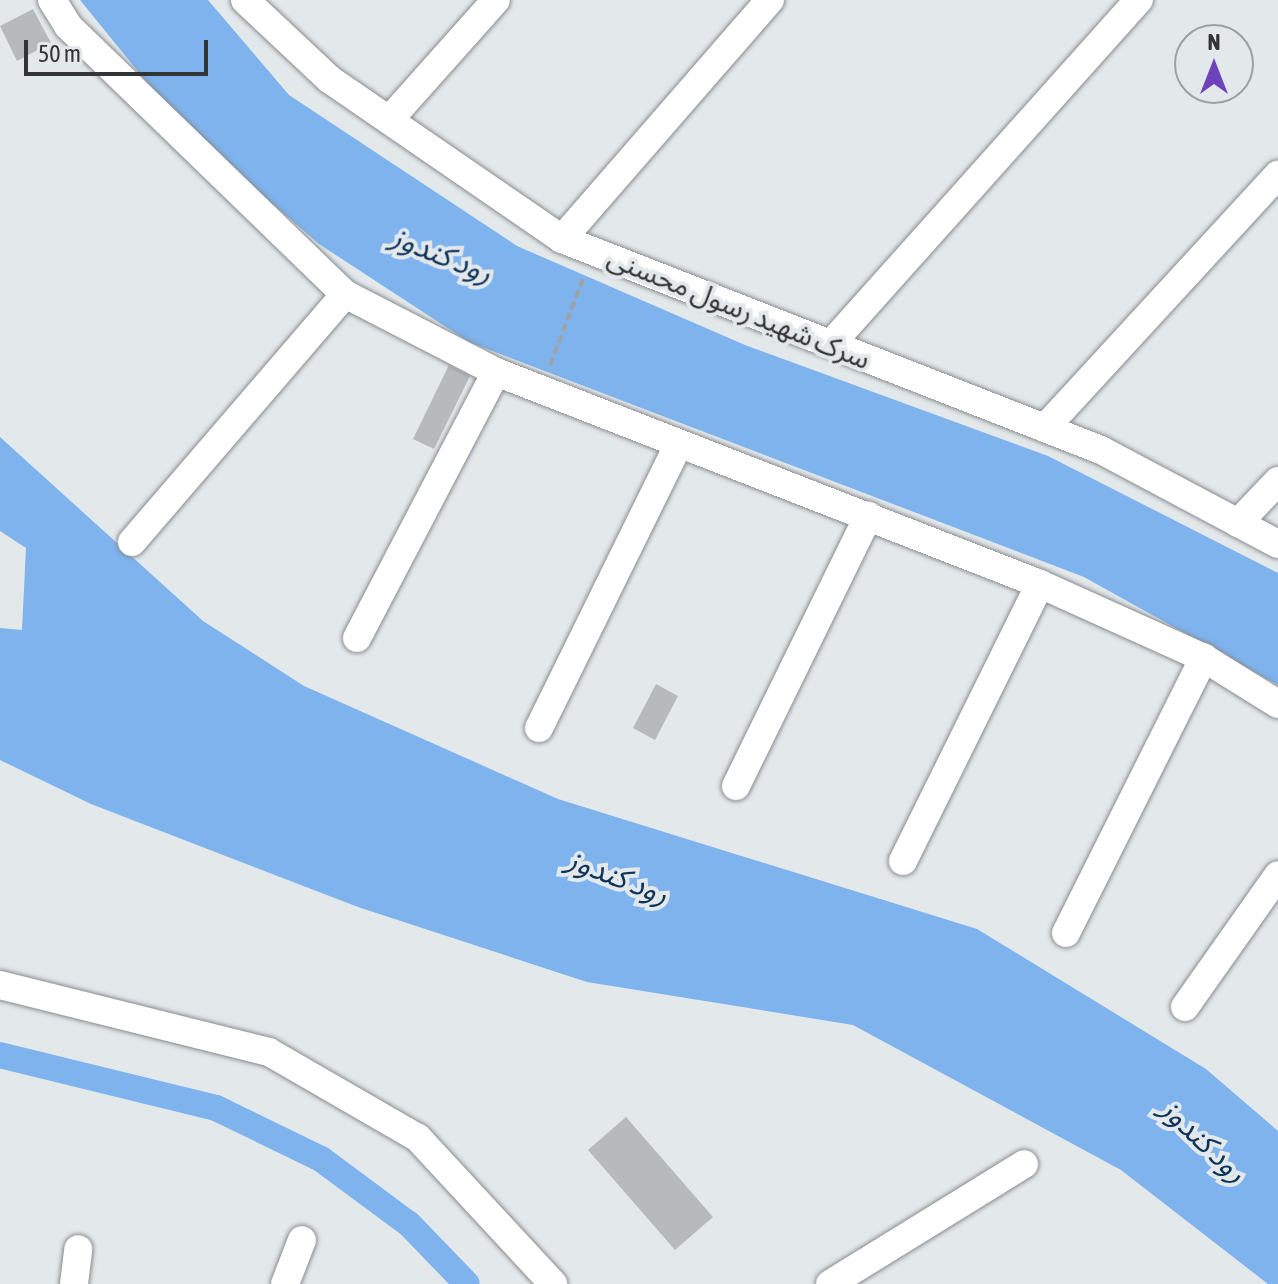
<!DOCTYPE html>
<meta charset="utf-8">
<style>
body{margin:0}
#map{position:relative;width:1278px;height:1284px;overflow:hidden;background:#e3e8eb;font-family:"Asap Condensed","Noto Sans Arabic",sans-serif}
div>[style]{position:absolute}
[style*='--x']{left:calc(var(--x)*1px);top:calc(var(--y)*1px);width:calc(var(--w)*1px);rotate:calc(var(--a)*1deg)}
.water>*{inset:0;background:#7eb3ee}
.canal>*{height:26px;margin:-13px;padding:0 13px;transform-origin:13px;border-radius:13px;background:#7eb3ee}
.building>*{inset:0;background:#b6babd}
.path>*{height:4px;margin-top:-2px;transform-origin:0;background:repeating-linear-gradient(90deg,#9ea2a4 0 8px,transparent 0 12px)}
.roads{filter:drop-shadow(0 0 2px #888c8f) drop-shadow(0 0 2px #888c8f)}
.minor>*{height:28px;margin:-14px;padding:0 14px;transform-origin:14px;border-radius:14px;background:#fff}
span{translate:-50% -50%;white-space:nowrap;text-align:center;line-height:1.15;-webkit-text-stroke:8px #e3e8eb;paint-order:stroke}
.street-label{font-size:28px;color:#323435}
.water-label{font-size:30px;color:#0f345a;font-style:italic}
.north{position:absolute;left:1174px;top:24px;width:80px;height:80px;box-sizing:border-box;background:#e3e8eb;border:2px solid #9ca0a2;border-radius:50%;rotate:0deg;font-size:22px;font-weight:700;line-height:32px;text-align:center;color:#323435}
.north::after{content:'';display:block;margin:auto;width:28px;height:36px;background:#6e42ba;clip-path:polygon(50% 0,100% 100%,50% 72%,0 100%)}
.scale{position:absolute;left:24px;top:40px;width:184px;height:36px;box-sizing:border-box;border:4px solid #323435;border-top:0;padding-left:10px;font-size:24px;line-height:28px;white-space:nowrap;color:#323435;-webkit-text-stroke:6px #e3e8eb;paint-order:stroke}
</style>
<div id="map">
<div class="water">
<div style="clip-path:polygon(80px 0,208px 0,289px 95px,517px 246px,745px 345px,1048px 456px,1278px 573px,1278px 685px,1084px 577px,469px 342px,319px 244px,267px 199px,167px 107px)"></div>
<div style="clip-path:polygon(0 437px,203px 621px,304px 686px,558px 799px,977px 929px,1206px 1069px,1278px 1131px,1278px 1284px,1268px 1284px,1121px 1170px,853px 1025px,587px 982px,358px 907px,91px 804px,0 760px,0 628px,22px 630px,26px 548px,0 531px)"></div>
</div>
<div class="canal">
<div style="--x:0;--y:1055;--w:222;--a:13.8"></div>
<div style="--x:216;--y:1108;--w:117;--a:25.9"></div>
<div style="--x:321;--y:1159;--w:109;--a:36.5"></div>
<div style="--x:409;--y:1224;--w:83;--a:46"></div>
</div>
<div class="building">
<div style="clip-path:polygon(33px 9px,51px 43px,17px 61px,0 26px)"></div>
<div style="clip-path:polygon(449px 365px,470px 376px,434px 449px,413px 439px)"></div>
<div style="clip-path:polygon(656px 684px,678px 696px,655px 740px,633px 728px)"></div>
<div style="clip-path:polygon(626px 1117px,713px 1217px,675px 1250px,588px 1150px)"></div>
</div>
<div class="path">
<div style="--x:550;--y:365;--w:95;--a:-69.1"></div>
</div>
<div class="roads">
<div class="minor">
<div style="--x:52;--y:0;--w:31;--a:58"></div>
<div style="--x:68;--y:26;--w:385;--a:44.1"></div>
<div style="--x:345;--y:294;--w:170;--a:27.3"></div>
<div style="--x:496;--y:372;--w:584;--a:21.29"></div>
<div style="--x:1040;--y:584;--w:180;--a:24.3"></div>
<div style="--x:1204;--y:658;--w:87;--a:31.9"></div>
<div style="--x:245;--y:0;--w:115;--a:43.2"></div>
<div style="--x:329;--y:79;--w:283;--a:34.5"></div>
<div style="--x:562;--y:239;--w:579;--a:21.38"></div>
<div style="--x:1101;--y:450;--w:200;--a:28"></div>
<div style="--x:390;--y:119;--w:159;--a:-48.3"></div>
<div style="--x:562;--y:239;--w:317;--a:-49"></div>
<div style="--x:831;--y:344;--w:462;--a:-48.2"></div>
<div style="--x:1045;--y:428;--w:344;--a:-47.4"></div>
<div style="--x:1238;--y:523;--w:58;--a:-46.4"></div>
<div style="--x:132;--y:542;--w:327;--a:-49.3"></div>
<div style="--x:357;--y:638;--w:300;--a:-62.4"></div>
<div style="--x:539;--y:728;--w:315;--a:-63.8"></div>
<div style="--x:736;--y:786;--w:301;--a:-63.9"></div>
<div style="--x:903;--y:861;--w:309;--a:-63.7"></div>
<div style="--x:1066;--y:933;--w:308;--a:-63.4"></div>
<div style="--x:0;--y:985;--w:277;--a:14"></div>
<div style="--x:269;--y:1052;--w:172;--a:30"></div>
<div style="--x:418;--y:1138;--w:199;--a:47.2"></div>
<div style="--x:1185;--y:1007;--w:161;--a:-54.8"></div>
<div style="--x:74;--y:1284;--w:35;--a:-83"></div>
<div style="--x:285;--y:1284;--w:47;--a:-68.9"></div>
<div style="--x:830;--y:1284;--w:228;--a:-31.7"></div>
</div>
</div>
<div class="street-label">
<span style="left:739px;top:308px;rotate:22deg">سرک شهید رسول محسنی</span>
</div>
<div class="water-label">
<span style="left:442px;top:254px;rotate:22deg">رود کندوز</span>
<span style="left:618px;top:876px;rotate:21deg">رود کندوز</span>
<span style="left:1204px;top:1140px;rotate:44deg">رود کندوز</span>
</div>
<div class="north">N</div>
<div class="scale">50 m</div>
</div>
